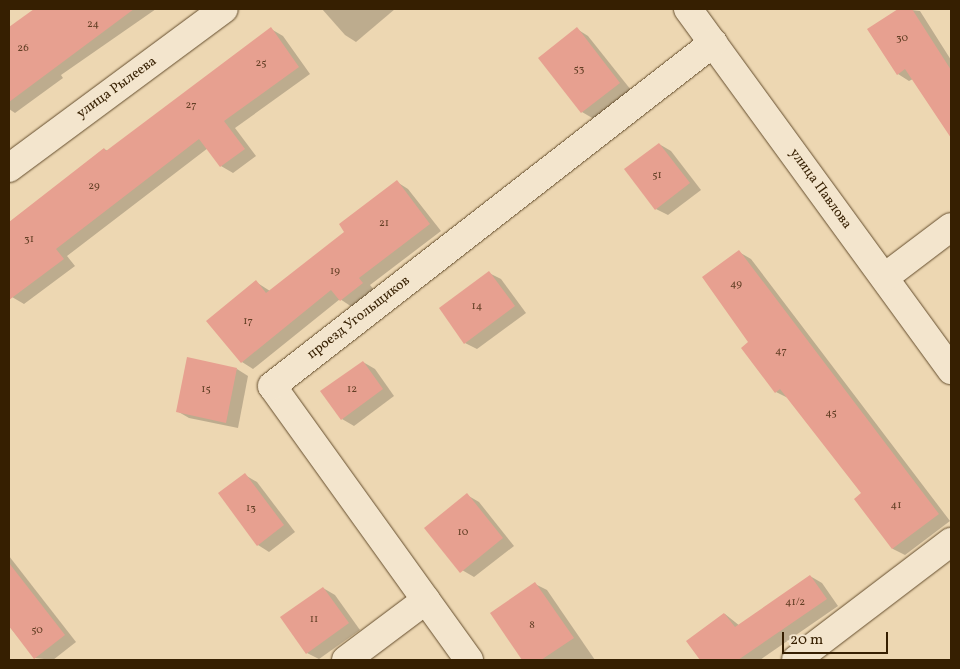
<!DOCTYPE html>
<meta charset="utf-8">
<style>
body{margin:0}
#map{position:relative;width:960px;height:669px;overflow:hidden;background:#edd7b2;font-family:Vollkorn,serif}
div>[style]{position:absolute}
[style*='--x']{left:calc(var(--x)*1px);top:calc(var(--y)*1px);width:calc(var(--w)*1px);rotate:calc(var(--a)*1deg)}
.shadow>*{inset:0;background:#0003}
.building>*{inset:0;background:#e7a090}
.roads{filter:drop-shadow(0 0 1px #644d2d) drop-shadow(0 0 1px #644d2d)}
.street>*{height:28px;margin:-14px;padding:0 14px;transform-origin:14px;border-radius:14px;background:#f3e5cd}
span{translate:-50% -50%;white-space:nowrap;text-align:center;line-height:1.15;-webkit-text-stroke:5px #f3e5cd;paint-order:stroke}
.number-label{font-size:11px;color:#623f25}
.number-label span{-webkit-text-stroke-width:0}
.street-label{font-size:14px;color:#361f01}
.frame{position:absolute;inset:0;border:10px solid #361f01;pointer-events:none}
.scale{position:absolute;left:782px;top:632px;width:106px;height:22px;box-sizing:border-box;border:2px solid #361f01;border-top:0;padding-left:6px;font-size:15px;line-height:18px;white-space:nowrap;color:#361f01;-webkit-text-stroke:4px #f3e5cd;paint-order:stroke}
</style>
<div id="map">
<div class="shadow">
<div style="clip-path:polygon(49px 9px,156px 9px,61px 75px,63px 78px,15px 113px,9px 109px,9px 28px,17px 23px,24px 27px)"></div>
<div style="clip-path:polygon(322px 9px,395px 9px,356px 42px,345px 35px)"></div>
<div style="clip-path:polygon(901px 9px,920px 11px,951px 60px,951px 135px,913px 79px,909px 81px,898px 74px,869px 29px)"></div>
<div style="clip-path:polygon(271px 29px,283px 36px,310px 74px,235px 128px,256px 156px,233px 173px,221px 166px,208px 148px,67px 256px,75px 266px,24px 304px,12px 297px,9px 292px,9px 223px,104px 149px,108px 151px)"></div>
<div style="clip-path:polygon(577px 29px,588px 36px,631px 90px,594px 119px,582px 112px,539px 58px)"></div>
<div style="clip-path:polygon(659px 144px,671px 151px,701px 190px,668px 215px,656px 209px)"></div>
<div style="clip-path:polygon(397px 182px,408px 189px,441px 231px,370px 285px,374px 290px,352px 307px,340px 299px,253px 369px,242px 362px,256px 282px,270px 291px,346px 232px)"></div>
<div style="clip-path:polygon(739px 252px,751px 259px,950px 521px,905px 555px,893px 549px,856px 499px,863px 494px,788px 398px,776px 392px,750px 342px)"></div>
<div style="clip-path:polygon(489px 273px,501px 279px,526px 313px,477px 349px,465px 343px)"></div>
<div style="clip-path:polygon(363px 362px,375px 369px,394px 396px,354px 426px,342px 419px)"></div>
<div style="clip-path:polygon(237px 369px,248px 376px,238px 428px,189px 418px,177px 411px)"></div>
<div style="clip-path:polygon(245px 475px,257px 482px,295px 532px,269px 552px,258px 545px)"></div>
<div style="clip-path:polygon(467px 495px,479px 502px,514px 546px,474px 577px,462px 570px)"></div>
<div style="clip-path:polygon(9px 556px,76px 642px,53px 660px,35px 658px,9px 626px)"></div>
<div style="clip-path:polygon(810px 576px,822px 583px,838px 606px,760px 660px,702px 660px,688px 641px,725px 614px,740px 626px)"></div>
<div style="clip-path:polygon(535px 584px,547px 590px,595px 660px,526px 660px,491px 613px)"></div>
<div style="clip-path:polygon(323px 588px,335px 595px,360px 630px,319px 659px,307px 653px)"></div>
</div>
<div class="building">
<div style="clip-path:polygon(34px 9px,134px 9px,9px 102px,9px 27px)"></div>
<div style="clip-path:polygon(898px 9px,912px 9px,951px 70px,951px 138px,905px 69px,897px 75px,867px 29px)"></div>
<div style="clip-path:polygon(271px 27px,299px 67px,224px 121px,245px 149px,220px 167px,199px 139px,56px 249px,64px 259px,9px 300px,9px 222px,104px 148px,106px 151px)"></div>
<div style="clip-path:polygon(577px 27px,620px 83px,581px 113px,538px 58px)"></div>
<div style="clip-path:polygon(659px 143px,690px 183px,655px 210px,624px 169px)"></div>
<div style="clip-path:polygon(397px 180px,430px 224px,359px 278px,363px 283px,340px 301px,331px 290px,241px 363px,206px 321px,256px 280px,266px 293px,344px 232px,339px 224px)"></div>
<div style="clip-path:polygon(739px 250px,939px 514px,892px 549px,854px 499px,861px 493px,780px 389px,775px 393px,741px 348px,748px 342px,702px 277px)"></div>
<div style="clip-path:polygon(489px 271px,515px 306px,464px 344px,439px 308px)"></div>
<div style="clip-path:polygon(187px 357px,237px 368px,226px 423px,176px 412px)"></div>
<div style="clip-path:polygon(363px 361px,383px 389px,341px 420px,320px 391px)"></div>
<div style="clip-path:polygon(245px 473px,284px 525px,257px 546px,218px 493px)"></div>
<div style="clip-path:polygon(467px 493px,503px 538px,460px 573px,424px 528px)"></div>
<div style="clip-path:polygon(9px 563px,65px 635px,34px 659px,9px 626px)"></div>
<div style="clip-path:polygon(810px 575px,827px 599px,738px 660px,700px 660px,686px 641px,724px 613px,735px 627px)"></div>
<div style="clip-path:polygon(535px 582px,574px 638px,541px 660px,522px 660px,490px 613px)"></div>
<div style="clip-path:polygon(323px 587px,349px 623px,306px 654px,280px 617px)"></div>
</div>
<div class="roads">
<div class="street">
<div style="--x:688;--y:9;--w:447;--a:53.9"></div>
<div style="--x:9;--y:168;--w:267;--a:-36.5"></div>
<div style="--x:885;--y:277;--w:83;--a:-37.1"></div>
<div style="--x:346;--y:660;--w:100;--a:-36.9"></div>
<div style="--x:469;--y:660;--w:337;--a:-125.7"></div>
<div style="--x:272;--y:386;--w:559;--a:-37.87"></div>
<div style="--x:796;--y:660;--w:195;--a:-37.3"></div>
</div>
</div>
<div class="number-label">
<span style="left:93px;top:25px">24</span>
<span style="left:902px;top:39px">30</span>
<span style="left:23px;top:49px">26</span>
<span style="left:261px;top:64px">25</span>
<span style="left:579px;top:70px">53</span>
<span style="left:191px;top:106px">27</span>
<span style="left:657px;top:176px">51</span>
<span style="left:94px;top:187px">29</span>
<span style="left:384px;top:224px">21</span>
<span style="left:29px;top:240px">31</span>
<span style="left:335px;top:272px">19</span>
<span style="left:736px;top:285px">49</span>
<span style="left:477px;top:307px">14</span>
<span style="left:248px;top:322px">17</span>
<span style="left:781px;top:352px">47</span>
<span style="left:206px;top:390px">15</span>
<span style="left:352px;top:390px">12</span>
<span style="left:831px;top:414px">45</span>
<span style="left:896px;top:506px">41</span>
<span style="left:251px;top:509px">13</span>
<span style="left:463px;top:533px">10</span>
<span style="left:795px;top:603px">41/2</span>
<span style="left:314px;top:620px">11</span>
<span style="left:532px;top:626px">8</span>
<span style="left:37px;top:631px">50</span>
</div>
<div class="street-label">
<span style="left:117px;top:88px;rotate:-36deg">улица Рылеева</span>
<span style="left:820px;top:189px;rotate:54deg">улица Павлова</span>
<span style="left:359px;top:318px;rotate:-38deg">проезд Угольщиков</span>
</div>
<div class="frame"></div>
<div class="scale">20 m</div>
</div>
